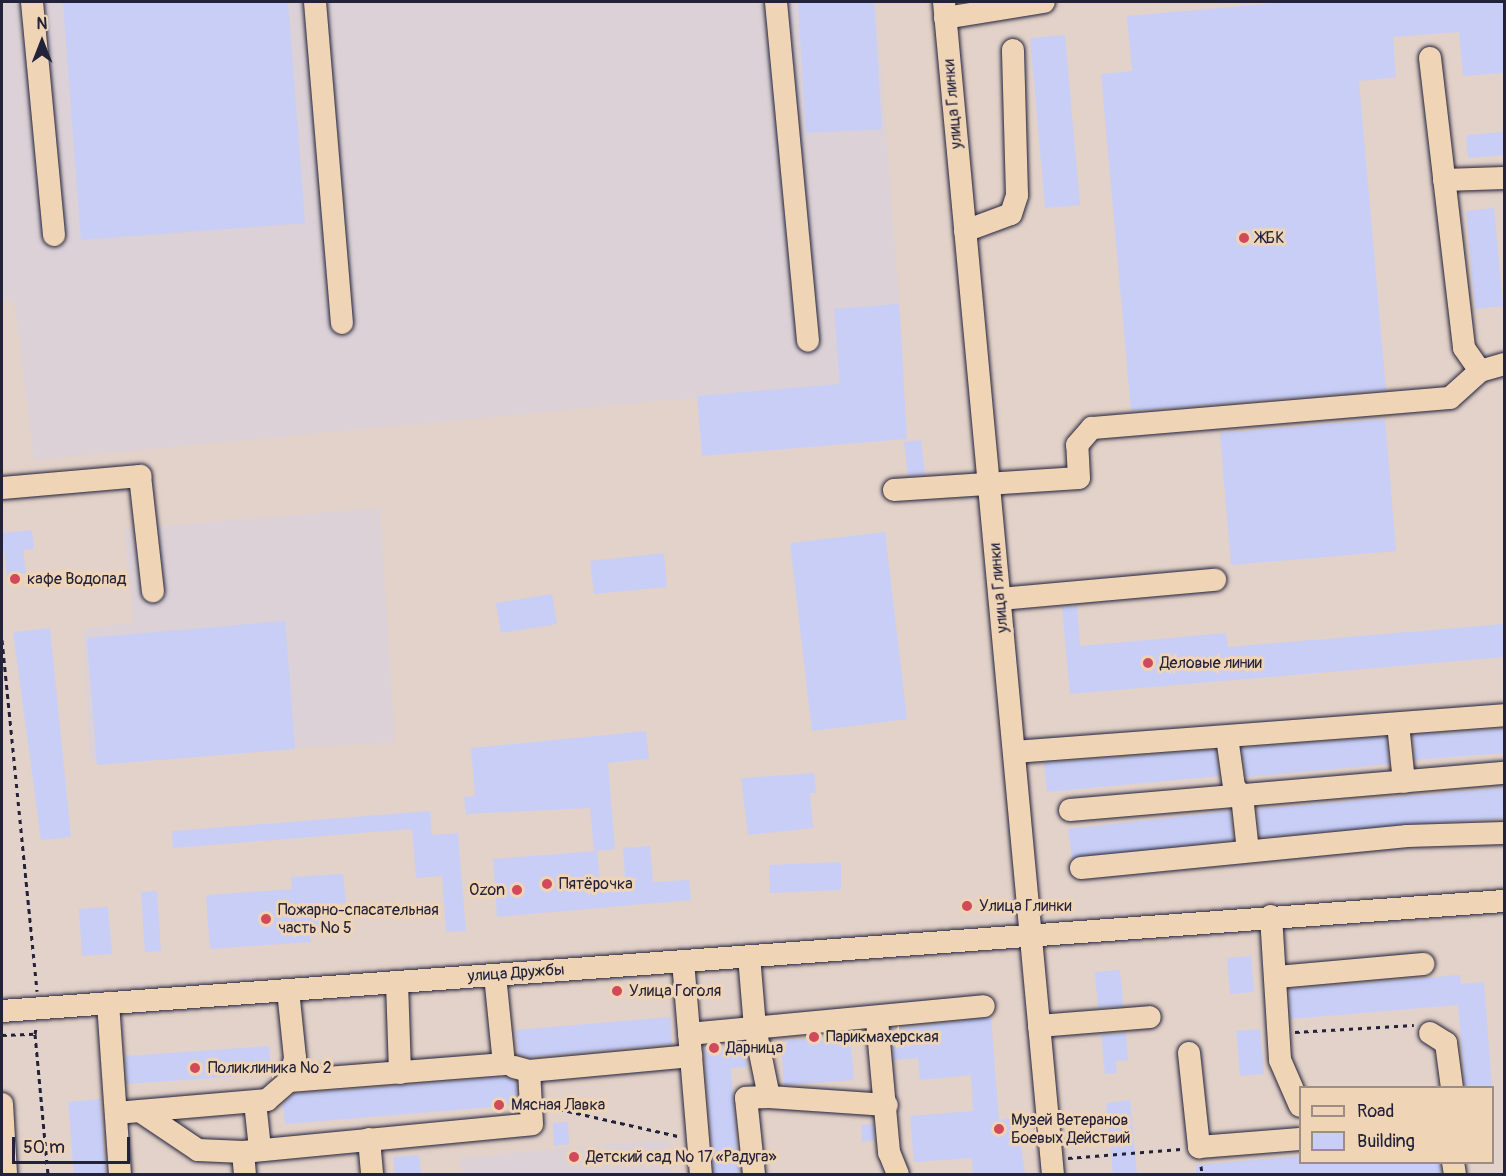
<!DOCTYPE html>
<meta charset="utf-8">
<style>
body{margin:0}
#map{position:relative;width:1506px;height:1176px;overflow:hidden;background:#e3d2c9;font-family:Pangolin,sans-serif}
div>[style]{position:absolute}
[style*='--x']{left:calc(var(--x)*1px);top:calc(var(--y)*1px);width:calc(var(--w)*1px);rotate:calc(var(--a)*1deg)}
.built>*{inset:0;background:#dbd1d6}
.building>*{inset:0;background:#c8cef6}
.path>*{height:3px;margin-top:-1.5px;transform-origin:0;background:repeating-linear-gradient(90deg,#22223b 0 4.5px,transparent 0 9px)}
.roads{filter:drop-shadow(0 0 2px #22223b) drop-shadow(0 0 2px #22223b)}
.minor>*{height:22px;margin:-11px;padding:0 11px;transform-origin:11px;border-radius:11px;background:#efd4b6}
.dots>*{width:16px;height:16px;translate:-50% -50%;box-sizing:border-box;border:3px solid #efd4b6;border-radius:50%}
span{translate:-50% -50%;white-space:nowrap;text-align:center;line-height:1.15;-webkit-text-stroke:6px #efd4b6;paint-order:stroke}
.street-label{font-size:16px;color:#22223b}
.poi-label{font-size:16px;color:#22223b}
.left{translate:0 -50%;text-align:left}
.right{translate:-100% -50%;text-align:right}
.frame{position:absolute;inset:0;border:3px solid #22223b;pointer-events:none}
.legend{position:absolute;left:1299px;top:1086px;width:195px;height:78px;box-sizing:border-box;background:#efd4b6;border:2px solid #9d8d85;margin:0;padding:8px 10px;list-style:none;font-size:18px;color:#22223b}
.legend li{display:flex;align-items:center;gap:12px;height:30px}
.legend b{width:30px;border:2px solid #9d8d85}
.north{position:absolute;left:12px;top:12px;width:60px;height:60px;-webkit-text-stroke:4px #efd4b6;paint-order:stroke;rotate:0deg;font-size:16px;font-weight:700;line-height:24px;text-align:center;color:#22223b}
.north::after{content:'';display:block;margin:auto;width:21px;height:27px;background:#22223b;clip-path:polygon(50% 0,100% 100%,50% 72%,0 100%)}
.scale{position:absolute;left:12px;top:1137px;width:118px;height:27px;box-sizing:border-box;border:3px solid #22223b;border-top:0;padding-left:8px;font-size:18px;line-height:21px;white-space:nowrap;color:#22223b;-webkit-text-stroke:4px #efd4b6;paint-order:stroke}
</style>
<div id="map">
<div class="built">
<div style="clip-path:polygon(2px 2px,876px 2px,905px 378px,34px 460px,14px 301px,2px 301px)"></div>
<div style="clip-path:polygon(380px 508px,395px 742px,90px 761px,83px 628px,134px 623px,124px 529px)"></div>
<div style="clip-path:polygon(668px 1139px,671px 1174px,462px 1174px,460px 1158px)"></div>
</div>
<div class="building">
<div style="clip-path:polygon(63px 2px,288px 2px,305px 223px,81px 240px)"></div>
<div style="clip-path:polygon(798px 2px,874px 2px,882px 129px,806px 133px)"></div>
<div style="clip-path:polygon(1290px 2px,1504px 2px,1504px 73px,1463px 76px,1459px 32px,1393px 37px,1396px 77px,1359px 81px,1386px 390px,1131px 411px,1101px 74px,1132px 71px,1127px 16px)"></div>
<div style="clip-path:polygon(1065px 35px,1080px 205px,1045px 208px,1030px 38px)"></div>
<div style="clip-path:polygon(1504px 132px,1504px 155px,1468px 158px,1466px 135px)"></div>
<div style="clip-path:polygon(1494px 208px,1503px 306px,1475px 309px,1466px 211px)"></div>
<div style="clip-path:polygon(899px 304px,907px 439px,702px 456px,697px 396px,840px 384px,834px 309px)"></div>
<div style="clip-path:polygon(1385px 419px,1396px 551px,1231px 565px,1220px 433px)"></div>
<div style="clip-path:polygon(921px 440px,925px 474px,908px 476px,904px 442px)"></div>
<div style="clip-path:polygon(32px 530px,34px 549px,23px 550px,26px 573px,7px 575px,2px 533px)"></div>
<div style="clip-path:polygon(885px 532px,907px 719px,812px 731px,790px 543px)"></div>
<div style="clip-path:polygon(664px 553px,667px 587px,594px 594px,590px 561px)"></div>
<div style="clip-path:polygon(552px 594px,557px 624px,501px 633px,496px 603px)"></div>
<div style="clip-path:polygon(1077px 606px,1080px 646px,1226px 633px,1228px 647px,1504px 624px,1504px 657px,1070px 694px,1062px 607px)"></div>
<div style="clip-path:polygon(285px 621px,295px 749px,97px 765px,87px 638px)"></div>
<div style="clip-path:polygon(50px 628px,71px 837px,41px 840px,13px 632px)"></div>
<div style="clip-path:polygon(1504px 729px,1504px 753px,1415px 760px,1413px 735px)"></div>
<div style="clip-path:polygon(646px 731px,649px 759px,608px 763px,615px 849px,594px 851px,590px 808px,466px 814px,464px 797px,475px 796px,471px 748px)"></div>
<div style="clip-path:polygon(1386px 737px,1389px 764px,1246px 777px,1242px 748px)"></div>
<div style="clip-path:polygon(1215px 750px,1219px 776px,1047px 792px,1044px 763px)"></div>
<div style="clip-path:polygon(814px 773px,816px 793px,810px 793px,813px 828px,748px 835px,741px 778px)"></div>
<div style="clip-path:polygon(1504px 788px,1504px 818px,1260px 837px,1257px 809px)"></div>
<div style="clip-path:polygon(430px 811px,432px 835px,458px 833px,466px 931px,446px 932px,442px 876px,416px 878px,412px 829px,173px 848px,172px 831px)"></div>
<div style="clip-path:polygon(1230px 811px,1233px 840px,1072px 859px,1068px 829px)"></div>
<div style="clip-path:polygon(650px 846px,653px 882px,689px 880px,691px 900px,497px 917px,493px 859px,597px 851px,601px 893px,626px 891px,623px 848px)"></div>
<div style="clip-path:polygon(841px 862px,841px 890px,770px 893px,769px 865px)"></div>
<div style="clip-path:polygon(343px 874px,346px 903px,322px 905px,324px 933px,310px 934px,311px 942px,210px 949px,206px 895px,292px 889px,291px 877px)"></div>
<div style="clip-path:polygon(157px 891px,161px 951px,145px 952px,141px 892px)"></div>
<div style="clip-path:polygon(108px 907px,112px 954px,82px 956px,79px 909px)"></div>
<div style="clip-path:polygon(1251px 956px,1254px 992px,1230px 994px,1227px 958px)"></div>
<div style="clip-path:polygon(1120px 970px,1123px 1006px,1098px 1008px,1095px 972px)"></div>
<div style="clip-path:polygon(1460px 975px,1461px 984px,1484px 982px,1492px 1088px,1465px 1088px,1458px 1005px,1291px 1019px,1289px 989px)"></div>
<div style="clip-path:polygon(670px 1017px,672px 1044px,530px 1057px,518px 1054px,516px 1030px)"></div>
<div style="clip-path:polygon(991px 1017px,999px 1120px,1011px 1118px,1012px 1140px,1020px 1140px,1025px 1174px,973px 1174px,972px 1158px,914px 1162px,910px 1116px,973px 1111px,971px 1075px,920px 1080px,918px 1058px,894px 1060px,891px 1030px)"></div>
<div style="clip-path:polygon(1260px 1029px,1264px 1074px,1240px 1076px,1236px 1031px)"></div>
<div style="clip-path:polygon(1126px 1033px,1128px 1060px,1116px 1061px,1117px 1073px,1105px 1074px,1101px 1035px)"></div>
<div style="clip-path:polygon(850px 1035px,854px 1080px,784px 1085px,781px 1041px)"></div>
<div style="clip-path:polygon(745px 1045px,747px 1067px,731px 1068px,739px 1174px,714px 1174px,704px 1049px)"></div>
<div style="clip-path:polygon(269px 1046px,271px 1074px,127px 1084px,125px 1056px)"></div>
<div style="clip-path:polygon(506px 1077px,516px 1082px,517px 1105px,285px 1124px,283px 1104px,294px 1094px)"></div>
<div style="clip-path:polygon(100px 1099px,106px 1174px,74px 1174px,68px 1102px)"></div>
<div style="clip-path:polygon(1130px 1100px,1137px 1174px,1113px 1174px,1106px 1103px)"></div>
<div style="clip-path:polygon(568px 1122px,569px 1144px,554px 1146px,553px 1123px)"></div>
<div style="clip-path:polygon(873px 1124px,874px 1140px,862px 1142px,861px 1125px)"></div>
<div style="clip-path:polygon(419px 1155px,421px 1174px,395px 1174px,393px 1157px)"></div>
<div style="clip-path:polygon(1300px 1156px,1300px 1162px,1440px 1162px,1441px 1173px,1196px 1174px,1196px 1165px)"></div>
</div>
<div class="path">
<div style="--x:2;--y:640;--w:353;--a:84.3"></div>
<div style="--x:1295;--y:1032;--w:119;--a:-3.4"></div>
<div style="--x:35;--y:1034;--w:141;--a:84.7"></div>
<div style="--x:2;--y:1035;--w:33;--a:-2"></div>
<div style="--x:35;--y:1034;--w:6;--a:-81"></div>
<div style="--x:550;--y:1107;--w:131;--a:12.8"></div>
<div style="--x:1068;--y:1158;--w:113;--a:-4.6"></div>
<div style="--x:1201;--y:1166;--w:8;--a:83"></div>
</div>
<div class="roads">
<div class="minor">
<div style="--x:32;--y:2;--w:234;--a:84.6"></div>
<div style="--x:315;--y:2;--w:322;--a:85.2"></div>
<div style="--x:776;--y:2;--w:340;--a:84.6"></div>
<div style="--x:944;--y:2;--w:1177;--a:84.69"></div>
<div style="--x:945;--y:18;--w:100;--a:-9.2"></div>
<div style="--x:1430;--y:58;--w:292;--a:83.3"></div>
<div style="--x:1464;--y:348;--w:28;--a:55"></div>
<div style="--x:1444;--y:180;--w:60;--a:-1.9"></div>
<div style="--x:965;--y:231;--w:49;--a:-20.3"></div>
<div style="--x:1011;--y:214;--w:20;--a:-72"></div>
<div style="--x:1017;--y:195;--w:145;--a:-91.6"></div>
<div style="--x:2;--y:488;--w:139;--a:-5"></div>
<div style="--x:140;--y:476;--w:116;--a:83.6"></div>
<div style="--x:894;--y:490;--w:185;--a:-3.7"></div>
<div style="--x:1079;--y:478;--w:33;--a:-93"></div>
<div style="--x:1077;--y:445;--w:23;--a:-49"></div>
<div style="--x:1092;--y:428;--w:359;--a:-4.8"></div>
<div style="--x:1450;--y:398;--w:40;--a:-42"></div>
<div style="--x:1480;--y:371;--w:25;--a:-16"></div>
<div style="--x:1000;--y:599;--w:216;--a:-5.1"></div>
<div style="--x:1398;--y:724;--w:58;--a:84.1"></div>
<div style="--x:1227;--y:737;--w:50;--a:82"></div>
<div style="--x:1234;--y:787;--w:12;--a:48"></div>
<div style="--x:1242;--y:796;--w:55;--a:83.8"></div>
<div style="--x:1014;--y:752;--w:491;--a:-4.3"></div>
<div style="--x:1070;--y:810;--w:436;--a:-4.9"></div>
<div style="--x:1081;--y:868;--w:328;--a:-5.6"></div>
<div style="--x:1407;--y:836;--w:97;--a:-1.8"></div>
<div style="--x:1271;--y:916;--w:144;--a:86.4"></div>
<div style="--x:1280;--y:1060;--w:50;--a:66.5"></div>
<div style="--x:749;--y:956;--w:72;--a:85.2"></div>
<div style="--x:755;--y:1028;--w:70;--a:78.5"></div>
<div style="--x:769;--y:1097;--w:23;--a:178"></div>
<div style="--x:746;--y:1098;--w:76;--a:84"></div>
<div style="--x:683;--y:961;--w:214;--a:85.2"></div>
<div style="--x:1277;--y:977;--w:147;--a:-5.1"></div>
<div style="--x:397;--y:982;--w:91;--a:88.1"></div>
<div style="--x:108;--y:1003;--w:171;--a:86"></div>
<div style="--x:2;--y:1011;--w:1506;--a:-4.19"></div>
<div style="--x:877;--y:1020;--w:133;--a:84.8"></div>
<div style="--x:889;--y:1152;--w:24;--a:68"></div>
<div style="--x:1039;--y:1026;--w:111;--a:-4.6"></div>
<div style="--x:1430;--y:1033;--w:19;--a:32"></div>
<div style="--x:1446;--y:1043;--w:45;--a:82.4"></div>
<div style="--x:689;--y:1034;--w:296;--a:-5.4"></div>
<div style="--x:1189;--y:1053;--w:95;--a:83.9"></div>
<div style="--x:1199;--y:1147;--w:101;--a:-4.5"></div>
<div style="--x:514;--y:1067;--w:16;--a:15"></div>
<div style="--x:529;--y:1071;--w:163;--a:-5.3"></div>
<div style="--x:289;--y:1081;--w:216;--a:-4.5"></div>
<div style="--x:504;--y:1064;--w:89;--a:-95.8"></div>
<div style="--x:769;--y:1097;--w:118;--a:3.9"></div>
<div style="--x:255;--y:1102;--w:47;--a:83.9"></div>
<div style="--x:2;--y:1104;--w:70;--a:86.7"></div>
<div style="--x:140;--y:1111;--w:70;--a:33.9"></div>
<div style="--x:198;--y:1150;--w:45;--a:2.5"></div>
<div style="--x:243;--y:1152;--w:290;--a:-5.5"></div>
<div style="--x:532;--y:1124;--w:53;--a:-93.2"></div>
<div style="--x:116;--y:1113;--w:152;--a:-4.9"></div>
<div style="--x:267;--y:1100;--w:29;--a:-41"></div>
<div style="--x:289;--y:1081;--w:24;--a:-75"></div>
<div style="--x:295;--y:1058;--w:68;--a:-95.9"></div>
<div style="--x:369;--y:1139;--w:35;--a:85"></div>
<div style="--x:243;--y:1152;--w:22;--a:85"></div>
<div style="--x:1453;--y:1162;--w:12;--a:81"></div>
</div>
</div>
<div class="dots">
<div style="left:1244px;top:238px;background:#d1495b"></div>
<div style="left:15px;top:579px;background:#d1495b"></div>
<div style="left:1148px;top:663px;background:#d1495b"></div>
<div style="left:547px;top:884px;background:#d1495b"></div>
<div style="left:517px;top:890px;background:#d1495b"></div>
<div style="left:967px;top:906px;background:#d1495b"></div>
<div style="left:266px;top:919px;background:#d1495b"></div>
<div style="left:617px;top:991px;background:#d1495b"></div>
<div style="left:814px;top:1037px;background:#d1495b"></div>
<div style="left:714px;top:1048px;background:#d1495b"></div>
<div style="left:195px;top:1068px;background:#d1495b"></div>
<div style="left:499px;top:1105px;background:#d1495b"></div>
<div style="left:999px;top:1129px;background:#d1495b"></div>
<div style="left:574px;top:1157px;background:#d1495b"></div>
</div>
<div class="street-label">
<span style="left:953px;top:104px;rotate:-95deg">улица Глинки</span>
<span style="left:999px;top:588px;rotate:-95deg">улица Глинки</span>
<span style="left:516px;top:973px;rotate:-4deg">улица Дружбы</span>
</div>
<div class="poi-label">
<span class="left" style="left:1256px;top:238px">ЖБК</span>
<span class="left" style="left:27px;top:579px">кафе Водопад</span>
<span class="left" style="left:1160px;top:663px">Деловые линии</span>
<span class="left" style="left:559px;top:884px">Пятёрочка</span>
<span class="right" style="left:505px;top:890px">Ozon</span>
<span class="left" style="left:979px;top:906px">Улица Глинки</span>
<span class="left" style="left:278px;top:919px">Пожарно-спасательная<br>часть № 5</span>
<span class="left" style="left:629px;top:991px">Улица Гоголя</span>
<span class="left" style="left:826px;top:1037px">Парикмахерская</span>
<span class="left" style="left:726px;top:1048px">Дарница</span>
<span class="left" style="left:208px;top:1068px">Поликлиника № 2</span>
<span class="left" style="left:511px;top:1105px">Мясная Лавка</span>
<span class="left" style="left:1011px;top:1129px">Музей Ветеранов<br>Боевых Действий</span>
<span class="left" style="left:586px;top:1157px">Детский сад № 17 «Радуга»</span>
</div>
<div class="frame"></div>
<ul class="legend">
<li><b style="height:8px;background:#efd4b6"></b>Road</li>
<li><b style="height:16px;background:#c8cef6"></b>Building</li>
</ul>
<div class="north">N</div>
<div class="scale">50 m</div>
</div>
